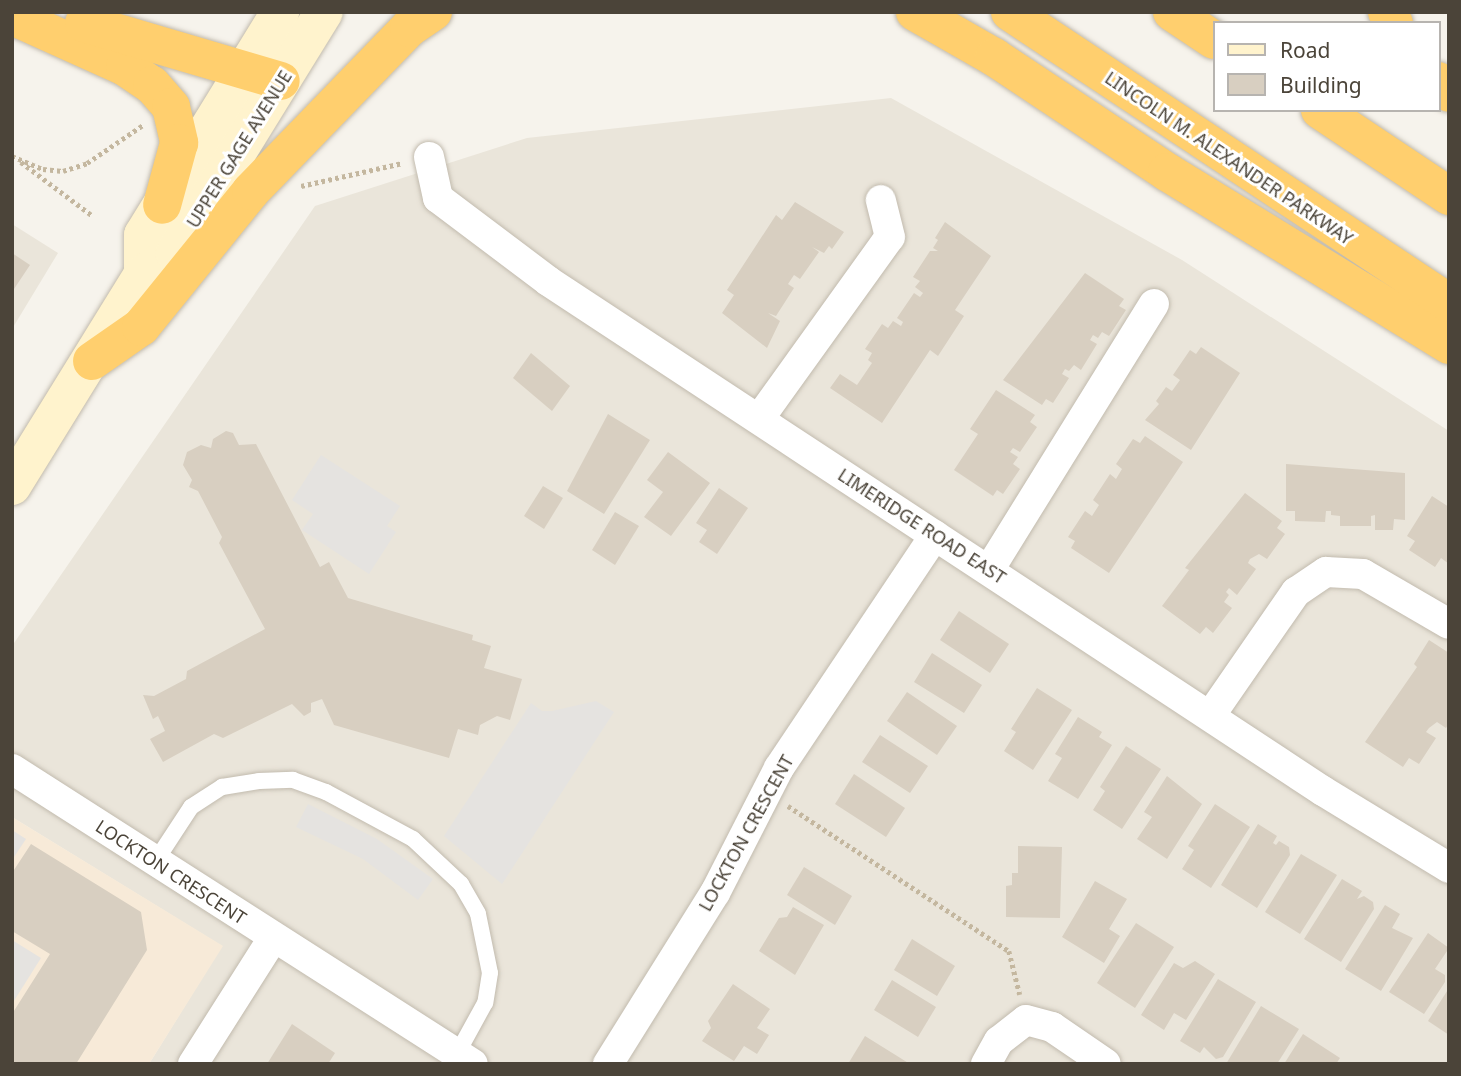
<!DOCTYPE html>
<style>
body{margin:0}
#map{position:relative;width:1461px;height:1076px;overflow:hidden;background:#f6f3ec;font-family:"Noto Sans",sans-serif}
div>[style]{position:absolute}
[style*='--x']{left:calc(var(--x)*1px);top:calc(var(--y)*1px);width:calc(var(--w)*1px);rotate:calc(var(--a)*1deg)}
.residential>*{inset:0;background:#eae5da}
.commercial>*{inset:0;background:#f7ead8}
.parking>*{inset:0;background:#e5e3e0}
.building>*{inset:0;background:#d8cfc1}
.path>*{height:4.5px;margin-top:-2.25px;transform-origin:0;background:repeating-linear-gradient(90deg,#c4b79f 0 3.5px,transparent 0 7px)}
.roads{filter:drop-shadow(0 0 2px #c2bbae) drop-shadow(0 0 2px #c2bbae)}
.service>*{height:16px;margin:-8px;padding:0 8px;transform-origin:8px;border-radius:8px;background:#fff}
.minor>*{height:30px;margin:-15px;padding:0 15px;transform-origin:15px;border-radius:15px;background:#fff}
.secondary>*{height:38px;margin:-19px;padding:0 19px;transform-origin:19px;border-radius:19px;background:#fff3cd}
.motorway>*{height:38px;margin:-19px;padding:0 19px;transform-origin:19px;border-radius:19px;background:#ffcf6e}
span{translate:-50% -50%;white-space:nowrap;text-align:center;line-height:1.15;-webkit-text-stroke:6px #fff;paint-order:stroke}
.street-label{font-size:18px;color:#4b4439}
.frame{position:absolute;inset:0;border:14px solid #4b4439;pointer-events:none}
.legend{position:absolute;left:1213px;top:21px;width:228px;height:91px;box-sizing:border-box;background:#fff;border:2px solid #b7b4b0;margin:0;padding:9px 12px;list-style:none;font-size:21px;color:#4b4439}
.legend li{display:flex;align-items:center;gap:14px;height:35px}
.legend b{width:35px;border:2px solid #b7b4b0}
</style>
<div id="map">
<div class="residential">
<div style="clip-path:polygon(891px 98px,1182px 260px,1449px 431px,1449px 1064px,149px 1064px,222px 946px,12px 817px,12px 646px,315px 206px,527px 138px)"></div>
<div style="clip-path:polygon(12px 224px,58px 253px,12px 329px)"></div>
</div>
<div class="commercial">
<div style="clip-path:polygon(12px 817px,223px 946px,149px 1064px,12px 1064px)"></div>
</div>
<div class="parking">
<div style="clip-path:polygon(321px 455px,400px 506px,387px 526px,396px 532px,369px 574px,302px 530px,313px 514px,292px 500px)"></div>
<div style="clip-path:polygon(596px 701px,614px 712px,502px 884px,444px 836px,531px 703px,542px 711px,552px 711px)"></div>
<div style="clip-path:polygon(308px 804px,377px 839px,433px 879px,418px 900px,363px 859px,296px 827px)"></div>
<div style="clip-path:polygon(12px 830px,26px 839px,12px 860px)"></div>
<div style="clip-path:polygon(12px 940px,41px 958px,12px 1004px)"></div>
</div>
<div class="building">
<div style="clip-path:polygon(795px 202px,844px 232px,832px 249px,829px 246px,824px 253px,812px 247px,819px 252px,800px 279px,794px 275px,788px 284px,794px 288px,776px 316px,768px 313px,780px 321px,767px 348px,722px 313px,734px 295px,727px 290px,776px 215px,782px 220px)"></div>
<div style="clip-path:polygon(945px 222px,991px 256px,955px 310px,964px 316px,938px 356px,930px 350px,882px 423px,830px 388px,840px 374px,857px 385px,872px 363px,868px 360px,872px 353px,865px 349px,882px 324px,888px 328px,893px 321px,901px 326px,903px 322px,897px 318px,914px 293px,920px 297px,923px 293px,915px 287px,920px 281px,913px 277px,930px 251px,938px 251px,933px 248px,938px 240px,935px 238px)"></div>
<div style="clip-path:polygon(12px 253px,30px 265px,12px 292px)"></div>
<div style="clip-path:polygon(1085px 273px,1124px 299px,1119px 306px,1126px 310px,1109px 336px,1102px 332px,1098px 338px,1093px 335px,1090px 340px,1097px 344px,1081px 370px,1074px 365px,1069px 371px,1065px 369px,1062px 374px,1069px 378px,1053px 403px,1046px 399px,1042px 405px,1003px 380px)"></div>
<div style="clip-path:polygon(1201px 347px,1240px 373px,1191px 450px,1145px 420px,1159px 404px,1156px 401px,1166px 387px,1172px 391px,1180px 380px,1173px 375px,1190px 350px,1196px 354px)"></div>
<div style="clip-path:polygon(531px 353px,570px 386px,552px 411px,513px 378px)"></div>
<div style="clip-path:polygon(996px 390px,1035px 415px,1030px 422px,1037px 427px,1020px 452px,1013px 448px,1010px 452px,1018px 457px,1013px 464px,1020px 469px,1003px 494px,997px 490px,993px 496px,954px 470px,978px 434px,970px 429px)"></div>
<div style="clip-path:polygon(608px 414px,650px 440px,604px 514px,567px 491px)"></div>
<div style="clip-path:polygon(226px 431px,233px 433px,239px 445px,256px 444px,320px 567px,329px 562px,348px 598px,473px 635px,472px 640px,491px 646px,484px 668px,522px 679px,510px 720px,497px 716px,480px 725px,478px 735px,458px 729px,449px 758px,334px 725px,322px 699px,311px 703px,311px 712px,304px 716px,292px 704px,223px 738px,214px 734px,163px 762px,150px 739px,165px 731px,158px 716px,153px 719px,143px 695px,154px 696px,186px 679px,187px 671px,265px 629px,219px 543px,222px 537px,198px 491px,189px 487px,192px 480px,183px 465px,187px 452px,201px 445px,211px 448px,213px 439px)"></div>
<div style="clip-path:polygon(1145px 436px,1183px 462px,1109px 573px,1071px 548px,1075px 541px,1068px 537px,1085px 511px,1092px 516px,1099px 505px,1093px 500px,1110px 474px,1116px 479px,1122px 469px,1116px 464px,1133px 439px,1140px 443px)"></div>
<div style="clip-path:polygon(668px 452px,710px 483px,671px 536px,644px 517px,663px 492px,647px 480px)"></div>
<div style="clip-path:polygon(1286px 464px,1405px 473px,1405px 520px,1394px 519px,1393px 530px,1375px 530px,1375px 515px,1371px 516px,1371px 526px,1340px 526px,1340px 516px,1331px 515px,1331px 511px,1326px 511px,1325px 522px,1295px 521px,1295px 511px,1286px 511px)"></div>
<div style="clip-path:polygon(543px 486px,563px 498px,544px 529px,524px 516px)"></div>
<div style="clip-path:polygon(719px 488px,748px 508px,717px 554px,699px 542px,707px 530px,696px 523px)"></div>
<div style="clip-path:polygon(1245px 493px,1282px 521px,1277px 528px,1285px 534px,1267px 559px,1259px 554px,1250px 559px,1248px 563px,1256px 569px,1237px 595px,1229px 588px,1226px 592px,1229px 595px,1224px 602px,1232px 608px,1213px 633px,1206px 627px,1200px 634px,1162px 606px,1189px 570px,1185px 568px)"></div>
<div style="clip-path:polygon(1432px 496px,1449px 507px,1449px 564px,1441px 558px,1435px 567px,1409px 550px,1415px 541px,1407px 536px)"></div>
<div style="clip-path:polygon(615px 512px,639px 526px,615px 565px,592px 550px)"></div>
<div style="clip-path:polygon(959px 611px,1009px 644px,990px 673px,940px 640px)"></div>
<div style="clip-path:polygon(1429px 640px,1449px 653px,1449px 723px,1446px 728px,1437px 722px,1429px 728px,1426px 732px,1436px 738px,1419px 764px,1409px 758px,1403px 767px,1365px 742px,1417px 667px,1414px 664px)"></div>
<div style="clip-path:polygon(932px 653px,982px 685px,964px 713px,914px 682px)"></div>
<div style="clip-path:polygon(1037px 688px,1072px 710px,1033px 770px,1004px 751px,1016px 732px,1011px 729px)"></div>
<div style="clip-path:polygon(907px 692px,957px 726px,937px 755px,887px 721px)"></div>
<div style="clip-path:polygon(1078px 717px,1102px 732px,1099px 737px,1112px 745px,1078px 799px,1048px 781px,1062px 758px,1055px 754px)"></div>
<div style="clip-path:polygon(880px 735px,928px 766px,910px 793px,862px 762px)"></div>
<div style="clip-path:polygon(1126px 746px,1161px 769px,1122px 829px,1093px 810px,1105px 791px,1100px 787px)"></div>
<div style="clip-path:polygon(854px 774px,905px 808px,886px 837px,835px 804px)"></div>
<div style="clip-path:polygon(1167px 776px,1202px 804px,1167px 859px,1137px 839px,1152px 817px,1144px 812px)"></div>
<div style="clip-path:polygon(1215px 804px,1250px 827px,1211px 888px,1182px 869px,1194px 850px,1188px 846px)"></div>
<div style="clip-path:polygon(1258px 824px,1277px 836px,1273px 843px,1276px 845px,1279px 841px,1289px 847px,1290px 855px,1257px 908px,1221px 885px)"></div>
<div style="clip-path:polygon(31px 844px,141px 912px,147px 950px,76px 1064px,12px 1064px,12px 1014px,50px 954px,12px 931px,12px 873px)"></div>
<div style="clip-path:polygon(1018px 846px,1062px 847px,1060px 918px,1006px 917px,1006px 886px,1012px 885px,1012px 873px,1018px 873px)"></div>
<div style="clip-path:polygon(1301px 854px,1337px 875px,1300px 934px,1265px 912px)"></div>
<div style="clip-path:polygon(804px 867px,852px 896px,835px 925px,787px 895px)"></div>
<div style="clip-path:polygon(1342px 879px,1362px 891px,1357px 899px,1364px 896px,1373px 902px,1374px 909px,1341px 962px,1304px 939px)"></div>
<div style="clip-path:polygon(1095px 881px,1127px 899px,1109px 929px,1120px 936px,1104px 963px,1062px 937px)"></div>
<div style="clip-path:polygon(1385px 905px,1400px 914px,1392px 928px,1413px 938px,1381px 991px,1345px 969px)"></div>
<div style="clip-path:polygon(793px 907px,824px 925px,795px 975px,759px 951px,779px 918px,787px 917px)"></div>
<div style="clip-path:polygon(1136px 923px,1174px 947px,1135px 1008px,1097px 983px)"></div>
<div style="clip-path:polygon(1428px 933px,1449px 948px,1435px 969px,1445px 975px,1445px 982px,1424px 1014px,1389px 992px)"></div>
<div style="clip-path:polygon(912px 939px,955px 966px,937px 996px,894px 970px)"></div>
<div style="clip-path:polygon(1195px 961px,1215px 974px,1186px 1020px,1174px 1013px,1164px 1030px,1141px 1015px,1174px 963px,1183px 968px)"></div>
<div style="clip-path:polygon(1218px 979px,1256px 1002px,1223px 1057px,1216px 1059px,1204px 1047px,1200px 1053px,1180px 1041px)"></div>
<div style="clip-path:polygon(892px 980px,936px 1007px,918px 1037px,874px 1010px)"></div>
<div style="clip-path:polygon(733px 984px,770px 1009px,757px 1028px,769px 1035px,757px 1054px,744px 1046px,734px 1061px,702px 1041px,711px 1028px,708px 1021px)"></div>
<div style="clip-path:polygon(1449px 988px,1449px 1035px,1428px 1021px)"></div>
<div style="clip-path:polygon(1261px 1006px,1299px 1029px,1277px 1064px,1226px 1064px)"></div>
<div style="clip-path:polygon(292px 1024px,335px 1053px,328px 1064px,267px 1064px)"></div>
<div style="clip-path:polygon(1303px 1034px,1340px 1058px,1336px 1064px,1284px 1064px)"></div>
<div style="clip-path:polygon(865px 1036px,910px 1064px,848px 1064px)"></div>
</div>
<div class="path">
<div style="--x:12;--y:156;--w:34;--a:23"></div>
<div style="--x:43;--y:169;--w:20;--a:6"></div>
<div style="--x:63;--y:171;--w:25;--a:-18"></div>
<div style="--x:87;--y:163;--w:68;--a:-34.2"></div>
<div style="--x:21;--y:162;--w:90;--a:36.9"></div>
<div style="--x:301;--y:186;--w:104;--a:-12.8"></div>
<div style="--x:788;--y:806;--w:264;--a:33.3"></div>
<div style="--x:1009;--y:951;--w:45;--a:76"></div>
</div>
<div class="roads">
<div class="service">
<div style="--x:155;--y:862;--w:66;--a:-56.8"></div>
<div style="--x:191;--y:807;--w:37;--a:-33"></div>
<div style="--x:222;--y:787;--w:37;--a:-9"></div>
<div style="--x:259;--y:781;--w:34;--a:-2"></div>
<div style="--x:293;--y:780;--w:35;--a:20"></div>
<div style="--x:326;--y:792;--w:99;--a:28.4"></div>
<div style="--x:413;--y:839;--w:66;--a:43.2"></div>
<div style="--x:461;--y:884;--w:34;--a:60"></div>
<div style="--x:478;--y:914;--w:60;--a:78.5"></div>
<div style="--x:490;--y:973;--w:30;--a:99"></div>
<div style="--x:485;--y:1003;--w:58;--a:118.8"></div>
</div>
<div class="minor">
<div style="--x:429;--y:157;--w:42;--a:77.6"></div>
<div style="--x:438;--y:198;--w:138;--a:37"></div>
<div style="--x:548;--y:281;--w:928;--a:33.35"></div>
<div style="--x:1323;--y:791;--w:148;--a:31.4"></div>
<div style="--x:759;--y:419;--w:224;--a:-54.3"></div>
<div style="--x:890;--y:237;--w:38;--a:-104"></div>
<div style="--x:989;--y:570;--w:313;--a:-58.2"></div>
<div style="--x:1210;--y:716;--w:151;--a:-55.3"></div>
<div style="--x:1296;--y:592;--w:36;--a:-34"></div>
<div style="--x:1326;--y:572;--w:37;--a:3"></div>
<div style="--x:1363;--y:574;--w:99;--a:30.2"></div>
<div style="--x:12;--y:769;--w:547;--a:32.62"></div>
<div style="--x:193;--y:1064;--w:149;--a:-57.6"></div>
<div style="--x:608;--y:1064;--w:202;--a:-58"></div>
<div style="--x:715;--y:893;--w:140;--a:-62.9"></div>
<div style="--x:779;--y:768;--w:280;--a:-56.2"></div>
<div style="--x:986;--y:1064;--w:26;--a:-61"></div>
<div style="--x:999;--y:1041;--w:34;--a:-38"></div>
<div style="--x:1026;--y:1020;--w:27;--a:15"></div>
<div style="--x:1052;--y:1027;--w:65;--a:34.4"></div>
</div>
<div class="secondary">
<div style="--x:143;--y:274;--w:39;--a:-90"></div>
<div style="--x:143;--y:235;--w:262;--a:-58.4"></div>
<div style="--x:12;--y:486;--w:249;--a:-58.3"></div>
<div style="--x:143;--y:274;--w:38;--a:-33"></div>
<div style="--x:175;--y:253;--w:283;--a:-58.3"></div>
</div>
<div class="motorway">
<div style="--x:915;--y:12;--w:91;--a:29.7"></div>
<div style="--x:994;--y:57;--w:208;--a:33.6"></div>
<div style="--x:1167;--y:172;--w:331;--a:31.5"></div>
<div style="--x:1010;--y:12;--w:527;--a:33.54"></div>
<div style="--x:1172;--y:12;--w:50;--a:33.7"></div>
<div style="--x:1387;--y:12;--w:13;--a:58"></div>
<div style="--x:12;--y:16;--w:124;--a:24.3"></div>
<div style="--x:125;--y:67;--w:32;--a:34"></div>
<div style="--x:152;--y:85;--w:29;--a:49"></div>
<div style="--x:171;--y:107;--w:37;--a:77"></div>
<div style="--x:179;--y:143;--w:64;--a:105.3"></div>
<div style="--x:84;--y:23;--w:205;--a:16.4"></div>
<div style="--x:1438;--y:81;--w:16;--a:47"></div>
<div style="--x:1320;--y:110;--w:155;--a:33.7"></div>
<div style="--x:92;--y:361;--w:60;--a:-34.8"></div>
<div style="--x:141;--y:327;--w:175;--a:-51"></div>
<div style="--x:251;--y:191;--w:227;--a:-45.9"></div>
<div style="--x:409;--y:28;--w:29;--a:-34"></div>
</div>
</div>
<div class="street-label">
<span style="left:239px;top:149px;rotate:-58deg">UPPER GAGE AVENUE</span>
<span style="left:1229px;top:158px;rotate:34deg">LINCOLN M. ALEXANDER PARKWAY</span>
<span style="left:922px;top:526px;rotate:33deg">LIMERIDGE ROAD EAST</span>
<span style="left:746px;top:833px;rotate:-61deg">LOCKTON CRESCENT</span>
<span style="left:171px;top:872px;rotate:33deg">LOCKTON CRESCENT</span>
</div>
<div class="frame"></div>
<ul class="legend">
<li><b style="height:9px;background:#fff3cd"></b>Road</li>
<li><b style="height:19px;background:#d8cfc1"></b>Building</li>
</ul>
</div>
